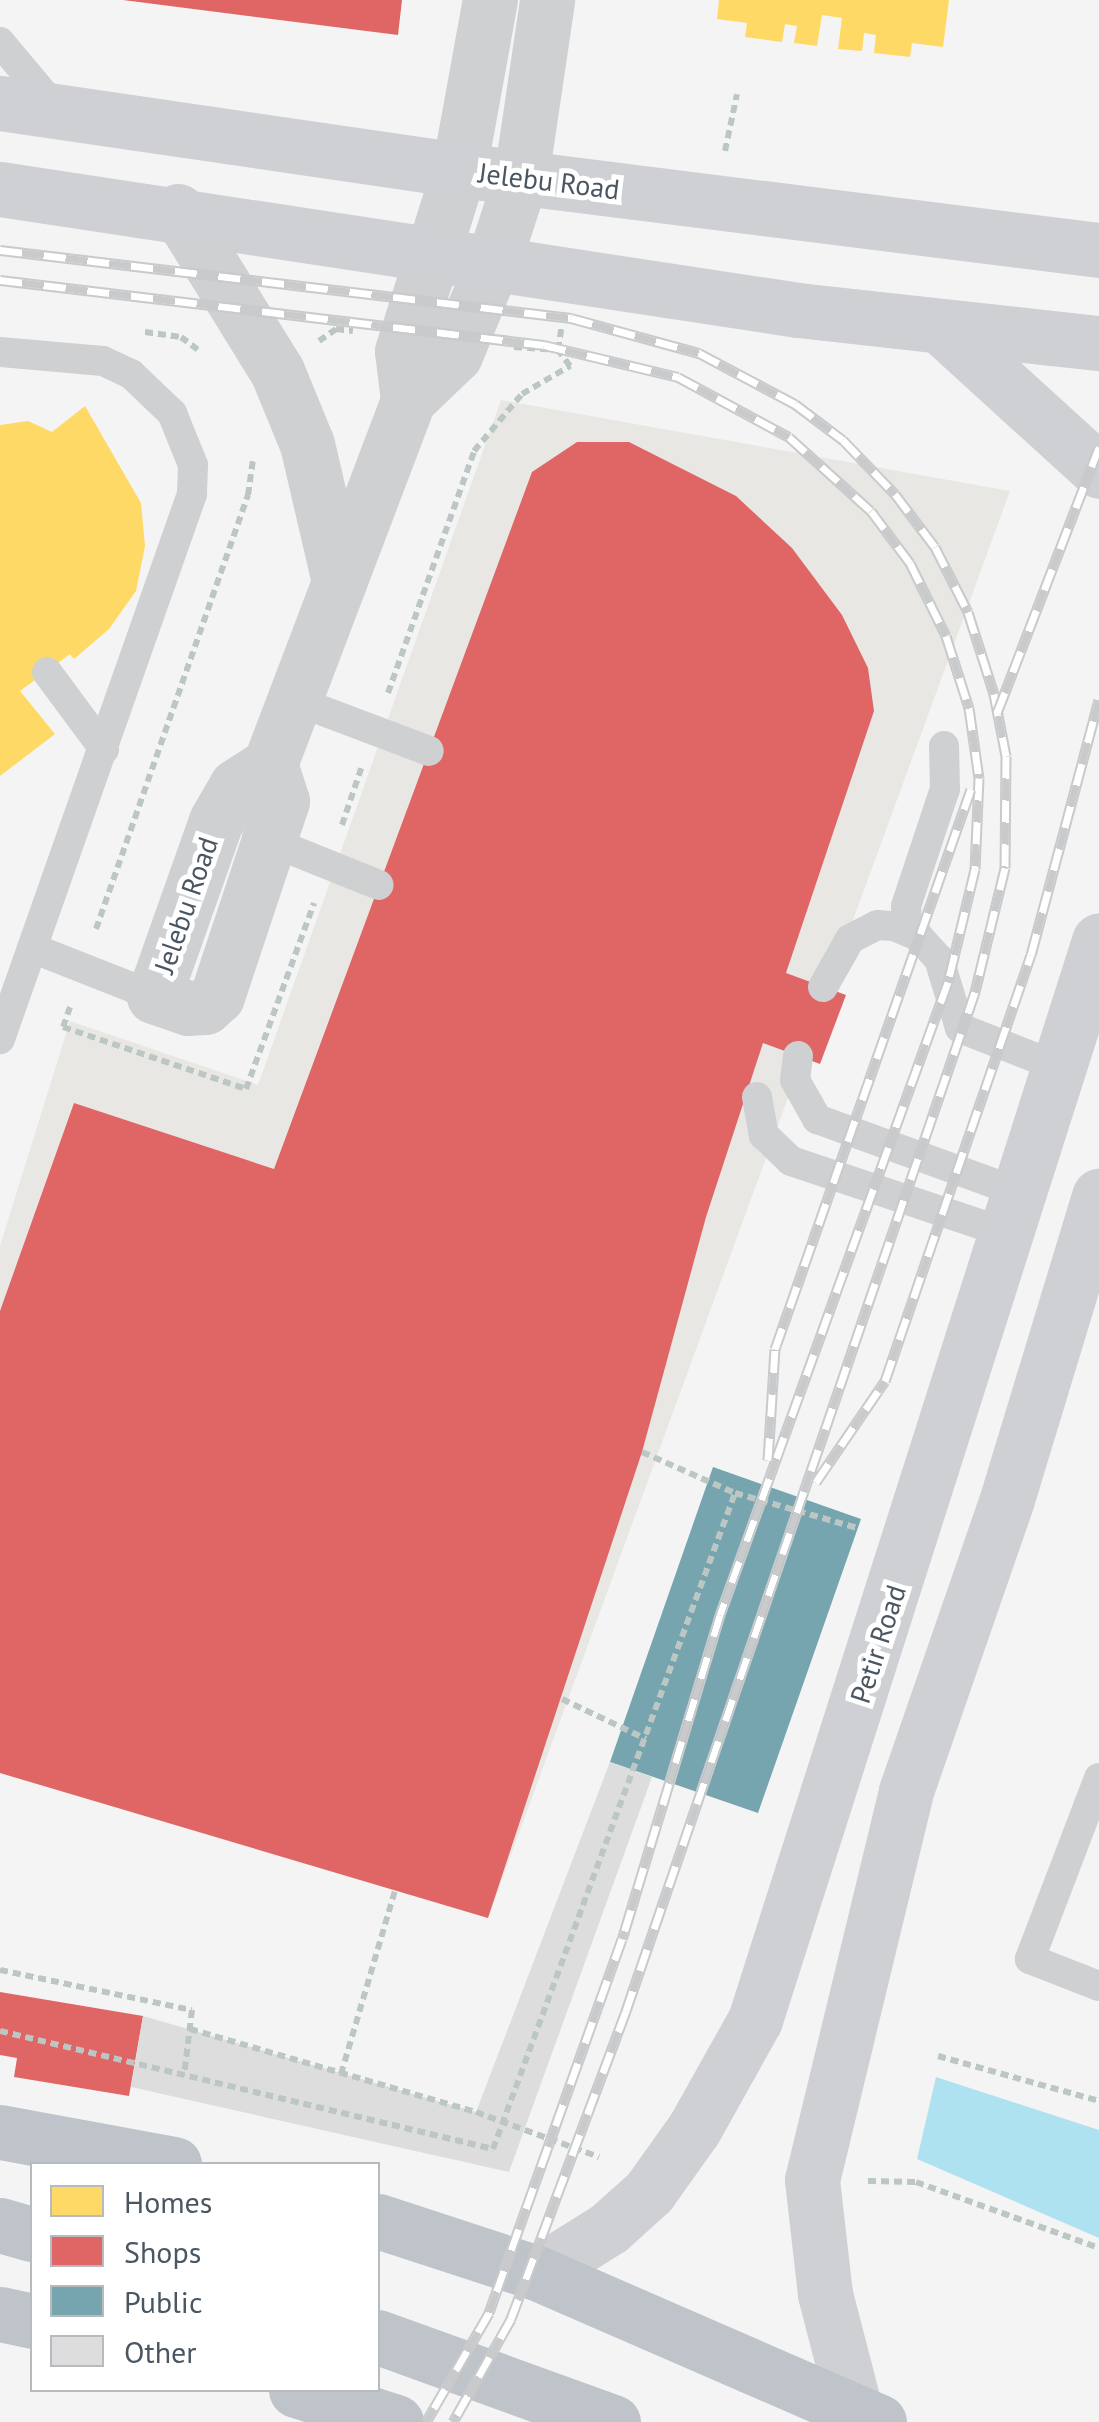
<!DOCTYPE html>
<style>
body{margin:0}
#map{position:relative;width:1099px;height:2422px;overflow:hidden;background:#f4f4f4;font-family:"PT Sans",sans-serif}
div>[style]{position:absolute}
[style*='--x']{left:calc(var(--x)*1px);top:calc(var(--y)*1px);width:calc(var(--w)*1px);rotate:calc(var(--a)*1deg)}
.commercial>*{inset:0;background:#e8e7e3}
.water>*{inset:0;background:#aee2f0}
.homes>*{inset:0;background:#ffd966}
.shops>*{inset:0;background:#e06666}
.public>*{inset:0;background:#76a5af}
.building>*{inset:0;background:#ddddde}
.path>*{height:6px;margin-top:-3px;transform-origin:0;background:repeating-linear-gradient(90deg,#bcc7c4 0 8px,transparent 0 13px)}
.lane>*{height:30px;margin:-15px;padding:0 15px;transform-origin:15px;border-radius:15px;background:#ced0d2}
.street>*{height:55px;margin:-27.5px;padding:0 27.5px;transform-origin:27.5px;border-radius:27.5px;background:#ced0d2}
.secondary>*{height:55px;margin:-27.5px;padding:0 27.5px;transform-origin:27.5px;border-radius:27.5px;background:#ced0d4}
.highway>*{height:55px;margin:-27.5px;padding:0 27.5px;transform-origin:27.5px;border-radius:27.5px;background:#bec4c9}
.rail>*{height:11px;margin-top:-5.5px;transform-origin:0;background:repeating-linear-gradient(90deg,#fff 0 22px,#c9cacc 0 44px);box-sizing:border-box;border-block:2px solid #c9cacc}
span{translate:-50% -50%;white-space:nowrap;text-align:center;line-height:1.15;-webkit-text-stroke:10px #fff;paint-order:stroke}
.street-label{font-size:28px;color:#4a5661}
.legend{position:absolute;left:30px;top:2162px;width:350px;height:230px;box-sizing:border-box;background:#fff;border:2px solid #b7bbc0;margin:0;padding:12px 18px;list-style:none;font-size:30px;color:#4a5661}
.legend li{display:flex;align-items:center;gap:20px;height:50px}
.legend b{width:50px;border:2px solid #b7bbc0}
</style>
<div id="map">
<div class="commercial">
<div style="clip-path:polygon(501px 400px,1010px 491px,488px 1918px,0 1773px,0 1246px,70px 1021px,258px 1085px)"></div>
</div>
<div class="water">
<div style="clip-path:polygon(936px 2077px,1099px 2130px,1099px 2238px,917px 2159px)"></div>
</div>
<div class="homes">
<div style="clip-path:polygon(719px 0,949px 0,943px 47px,912px 43px,910px 57px,874px 53px,876px 35px,864px 33px,862px 51px,838px 49px,842px 18px,822px 15px,817px 46px,794px 43px,797px 26px,785px 24px,782px 42px,745px 37px,747px 23px,717px 19px)"></div>
<div style="clip-path:polygon(85px 406px,141px 503px,145px 546px,136px 591px,109px 629px,74px 659px,70px 654px,20px 691px,55px 734px,0 776px,0 425px,28px 421px,52px 432px)"></div>
<div style="clip-path:polygon(574px 511px,600px 521px,597px 531px,629px 542px,633px 529px,652px 535px,629px 599px,645px 605px,667px 542px,686px 548px,681px 561px,700px 569px,691px 595px,702px 600px,715px 563px,740px 572px,729px 606px,735px 608px,729px 626px,736px 629px,720px 674px,706px 668px,688px 718px,702px 723px,687px 767px,680px 764px,674px 782px,667px 780px,655px 814px,628px 805px,643px 764px,633px 760px,622px 791px,600px 784px,594px 799px,577px 793px,600px 728px,585px 722px,562px 787px,542px 780px,548px 765px,526px 757px,538px 726px,529px 722px,514px 764px,487px 754px,498px 721px,492px 718px,499px 699px,493px 697px,508px 654px,521px 659px,540px 608px,526px 603px,541px 562px,548px 565px,555px 543px,562px 545px)"></div>
<div style="clip-path:polygon(497px 982px,523px 992px,520px 1001px,551px 1013px,556px 1000px,575px 1006px,552px 1070px,568px 1076px,590px 1013px,609px 1019px,604px 1033px,624px 1040px,614px 1066px,625px 1071px,638px 1034px,664px 1044px,651px 1076px,659px 1079px,652px 1097px,659px 1100px,642px 1145px,630px 1140px,612px 1189px,626px 1194px,610px 1238px,603px 1235px,596px 1253px,591px 1251px,578px 1285px,551px 1276px,566px 1235px,555px 1231px,544px 1262px,523px 1254px,517px 1270px,500px 1264px,523px 1198px,508px 1193px,485px 1258px,465px 1252px,470px 1236px,450px 1228px,460px 1197px,452px 1193px,436px 1235px,410px 1225px,421px 1191px,415px 1190px,422px 1170px,415px 1167px,431px 1125px,445px 1130px,463px 1079px,449px 1075px,464px 1033px,471px 1035px,479px 1014px,485px 1016px)"></div>
<div style="clip-path:polygon(4px 1461px,58px 1491px,63px 1478px,81px 1485px,59px 1548px,74px 1554px,97px 1492px,115px 1498px,111px 1511px,130px 1518px,121px 1545px,131px 1549px,145px 1513px,170px 1522px,158px 1555px,165px 1557px,159px 1576px,165px 1578px,149px 1623px,136px 1618px,119px 1667px,133px 1672px,116px 1716px,109px 1714px,103px 1732px,97px 1729px,85px 1764px,58px 1754px,72px 1713px,62px 1709px,51px 1740px,29px 1733px,24px 1748px,6px 1742px,30px 1676px,14px 1671px,0 1710px)"></div>
</div>
<div class="shops">
<div style="clip-path:polygon(123px 0,402px 0,398px 35px)"></div>
<div style="clip-path:polygon(577px 442px,629px 442px,736px 496px,792px 548px,842px 615px,868px 668px,874px 711px,786px 973px,846px 995px,820px 1064px,763px 1043px,706px 1217px,642px 1452px,488px 1918px,0 1773px,0 1311px,74px 1103px,274px 1169px,532px 472px)"></div>
<div style="clip-path:polygon(0 1992px,143px 2016px,129px 2096px,14px 2077px,17px 2058px,0 2055px)"></div>
</div>
<div class="public">
<div style="clip-path:polygon(713px 1467px,861px 1519px,758px 1813px,610px 1762px)"></div>
</div>
<div class="building">
<div style="clip-path:polygon(610px 1762px,652px 1777px,509px 2172px,131px 2087px,143px 2016px,476px 2112px)"></div>
</div>
<div class="path">
<div style="--x:725;--y:151;--w:58;--a:-78.1"></div>
<div style="--x:145;--y:332;--w:36;--a:8"></div>
<div style="--x:181;--y:337;--w:21;--a:37"></div>
<div style="--x:319;--y:341;--w:21;--a:-35"></div>
<div style="--x:336;--y:329;--w:17;--a:7"></div>
<div style="--x:514;--y:347;--w:44;--a:3.9"></div>
<div style="--x:388;--y:693;--w:257;--a:-70.4"></div>
<div style="--x:474;--y:451;--w:75;--a:-49.9"></div>
<div style="--x:522;--y:394;--w:56;--a:-30.3"></div>
<div style="--x:570;--y:366;--w:20;--a:-127"></div>
<div style="--x:558;--y:350;--w:25;--a:-81"></div>
<div style="--x:342;--y:825;--w:62;--a:-71.3"></div>
<div style="--x:96;--y:929;--w:460;--a:-70.7"></div>
<div style="--x:248;--y:495;--w:37;--a:-82"></div>
<div style="--x:70;--y:1007;--w:21;--a:109"></div>
<div style="--x:63;--y:1027;--w:193;--a:18.7"></div>
<div style="--x:246;--y:1089;--w:198;--a:-69.9"></div>
<div style="--x:642;--y:1452;--w:102;--a:23.8"></div>
<div style="--x:735;--y:1493;--w:127;--a:16"></div>
<div style="--x:562;--y:1699;--w:93;--a:25.5"></div>
<div style="--x:0;--y:1970;--w:196;--a:11.8"></div>
<div style="--x:192;--y:2010;--w:65;--a:97"></div>
<div style="--x:190;--y:2029;--w:298;--a:16.2"></div>
<div style="--x:476;--y:2112;--w:131;--a:20.1"></div>
<div style="--x:0;--y:2031;--w:507;--a:13.46"></div>
<div style="--x:493;--y:2149;--w:699;--a:-69.75"></div>
<div style="--x:938;--y:2056;--w:167;--a:15.6"></div>
<div style="--x:341;--y:2074;--w:191;--a:-73.6"></div>
<div style="--x:868;--y:2181;--w:48;--a:1.2"></div>
<div style="--x:916;--y:2182;--w:195;--a:19.8"></div>
</div>
<div class="lane">
<div style="--x:0;--y:42;--w:87;--a:50.1"></div>
<div style="--x:0;--y:352;--w:103;--a:5"></div>
<div style="--x:103;--y:361;--w:31;--a:25"></div>
<div style="--x:131;--y:374;--w:57;--a:43.6"></div>
<div style="--x:172;--y:413;--w:56;--a:68"></div>
<div style="--x:193;--y:465;--w:29;--a:92"></div>
<div style="--x:192;--y:494;--w:578;--a:109.41"></div>
<div style="--x:47;--y:672;--w:96;--a:53.5"></div>
<div style="--x:294;--y:700;--w:144;--a:20.7"></div>
<div style="--x:257;--y:836;--w:131;--a:21.9"></div>
<div style="--x:907;--y:930;--w:24;--a:-92"></div>
<div style="--x:906;--y:906;--w:123;--a:-71.6"></div>
<div style="--x:945;--y:789;--w:43;--a:-91.3"></div>
<div style="--x:32;--y:948;--w:131;--a:21.5"></div>
<div style="--x:823;--y:987;--w:55;--a:-60.6"></div>
<div style="--x:850;--y:939;--w:31;--a:-27"></div>
<div style="--x:878;--y:925;--w:16;--a:4"></div>
<div style="--x:894;--y:926;--w:26;--a:23"></div>
<div style="--x:918;--y:936;--w:31;--a:48"></div>
<div style="--x:939;--y:959;--w:72;--a:73.1"></div>
<div style="--x:960;--y:1028;--w:106;--a:21.5"></div>
<div style="--x:798;--y:1056;--w:24;--a:97"></div>
<div style="--x:795;--y:1080;--w:45;--a:60.6"></div>
<div style="--x:817;--y:1119;--w:214;--a:20"></div>
<div style="--x:757;--y:1097;--w:39;--a:80"></div>
<div style="--x:764;--y:1135;--w:37;--a:44"></div>
<div style="--x:791;--y:1161;--w:227;--a:18.5"></div>
<div style="--x:1099;--y:1778;--w:194;--a:110.9"></div>
<div style="--x:1030;--y:1959;--w:74;--a:21.4"></div>
</div>
<div class="street">
<div style="--x:178;--y:211;--w:188;--a:58.3"></div>
<div style="--x:277;--y:371;--w:79;--a:67.7"></div>
<div style="--x:307;--y:444;--w:141;--a:76.9"></div>
<div style="--x:408;--y:400;--w:65;--a:-43.8"></div>
<div style="--x:455;--y:355;--w:100;--a:-67.6"></div>
<div style="--x:493;--y:263;--w:90;--a:-72"></div>
<div style="--x:521;--y:177;--w:179;--a:-81.6"></div>
<div style="--x:270;--y:764;--w:39;--a:72"></div>
<div style="--x:282;--y:801;--w:206;--a:108.4"></div>
<div style="--x:217;--y:996;--w:16;--a:137"></div>
<div style="--x:205;--y:1007;--w:17;--a:177"></div>
<div style="--x:188;--y:1008;--w:36;--a:-161"></div>
<div style="--x:154;--y:996;--w:186;--a:-70.5"></div>
<div style="--x:216;--y:821;--w:40;--a:-60.3"></div>
<div style="--x:236;--y:786;--w:40;--a:-32.9"></div>
<div style="--x:270;--y:764;--w:389;--a:-69.2"></div>
<div style="--x:408;--y:400;--w:49;--a:-97"></div>
<div style="--x:402;--y:351;--w:190;--a:-72.5"></div>
<div style="--x:459;--y:170;--w:173;--a:-79.7"></div>
</div>
<div class="secondary">
<div style="--x:0;--y:103;--w:464;--a:8.3"></div>
<div style="--x:459;--y:170;--w:645;--a:7.13"></div>
<div style="--x:0;--y:189;--w:807;--a:8.62"></div>
<div style="--x:798;--y:310;--w:303;--a:6.3"></div>
<div style="--x:942;--y:328;--w:212;--a:42.3"></div>
<div style="--x:537;--y:2273;--w:85;--a:-32"></div>
<div style="--x:609;--y:2228;--w:54;--a:-42"></div>
<div style="--x:649;--y:2192;--w:77;--a:-54.5"></div>
<div style="--x:694;--y:2129;--w:125;--a:-60.8"></div>
<div style="--x:755;--y:2020;--w:1133;--a:-72.32"></div>
<div style="--x:855;--y:2410;--w:120;--a:-104.5"></div>
<div style="--x:825;--y:2294;--w:115;--a:-96.5"></div>
<div style="--x:812;--y:2180;--w:400;--a:-76.4"></div>
<div style="--x:906;--y:1791;--w:309;--a:-70.9"></div>
<div style="--x:1007;--y:1499;--w:317;--a:-73.1"></div>
</div>
<div class="highway">
<div style="--x:0;--y:2132;--w:177;--a:10.4"></div>
<div style="--x:378;--y:2221;--w:167;--a:18.1"></div>
<div style="--x:537;--y:2273;--w:373;--a:23.5"></div>
<div style="--x:0;--y:2225;--w:33;--a:16"></div>
<div style="--x:0;--y:2314;--w:33;--a:12"></div>
<div style="--x:378;--y:2337;--w:250;--a:19.9"></div>
<div style="--x:296;--y:2390;--w:105;--a:17.7"></div>
</div>
<div class="rail">
<div style="--x:0;--y:250;--w:575;--a:6.79"></div>
<div style="--x:571;--y:318;--w:133;--a:15.3"></div>
<div style="--x:699;--y:353;--w:109;--a:28"></div>
<div style="--x:795;--y:404;--w:60;--a:36.9"></div>
<div style="--x:843;--y:440;--w:75;--a:46.1"></div>
<div style="--x:895;--y:494;--w:66;--a:53"></div>
<div style="--x:935;--y:547;--w:73;--a:63.1"></div>
<div style="--x:968;--y:612;--w:86;--a:72.4"></div>
<div style="--x:994;--y:694;--w:63;--a:79"></div>
<div style="--x:1006;--y:756;--w:112;--a:90.5"></div>
<div style="--x:1005;--y:868;--w:128;--a:103.6"></div>
<div style="--x:975;--y:992;--w:1077;--a:108.91"></div>
<div style="--x:626;--y:2011;--w:329;--a:110.5"></div>
<div style="--x:511;--y:2319;--w:118;--a:119.4"></div>
<div style="--x:0;--y:280;--w:548;--a:6.81"></div>
<div style="--x:544;--y:345;--w:138;--a:13.4"></div>
<div style="--x:678;--y:377;--w:126;--a:28.4"></div>
<div style="--x:789;--y:437;--w:110;--a:42.1"></div>
<div style="--x:871;--y:511;--w:65;--a:53.1"></div>
<div style="--x:910;--y:563;--w:81;--a:63.7"></div>
<div style="--x:946;--y:636;--w:76;--a:72.3"></div>
<div style="--x:969;--y:708;--w:71;--a:81.9"></div>
<div style="--x:979;--y:778;--w:91;--a:92.5"></div>
<div style="--x:975;--y:869;--w:116;--a:103.4"></div>
<div style="--x:948;--y:982;--w:673;--a:109.81"></div>
<div style="--x:720;--y:1615;--w:338;--a:106.8"></div>
<div style="--x:622;--y:1939;--w:397;--a:109.6"></div>
<div style="--x:489;--y:2313;--w:126;--a:120"></div>
<div style="--x:997;--y:713;--w:285;--a:-69"></div>
<div style="--x:768;--y:1460;--w:111;--a:-86.4"></div>
<div style="--x:775;--y:1349;--w:593;--a:-70.71"></div>
<div style="--x:816;--y:1482;--w:122;--a:-55.7"></div>
<div style="--x:885;--y:1381;--w:450;--a:-71.1"></div>
<div style="--x:1031;--y:955;--w:264;--a:-75.1"></div>
</div>
<div class="street-label">
<span style="left:549px;top:181px;rotate:7deg">Jelebu Road</span>
<span style="left:186px;top:905px;rotate:-71deg">Jelebu Road</span>
<span style="left:878px;top:1644px;rotate:-72deg">Petir Road</span>
</div>
<ul class="legend">
<li><b style="height:28px;background:#ffd966"></b>Homes</li>
<li><b style="height:28px;background:#e06666"></b>Shops</li>
<li><b style="height:28px;background:#76a5af"></b>Public</li>
<li><b style="height:28px;background:#ddddde"></b>Other</li>
</ul>
</div>
